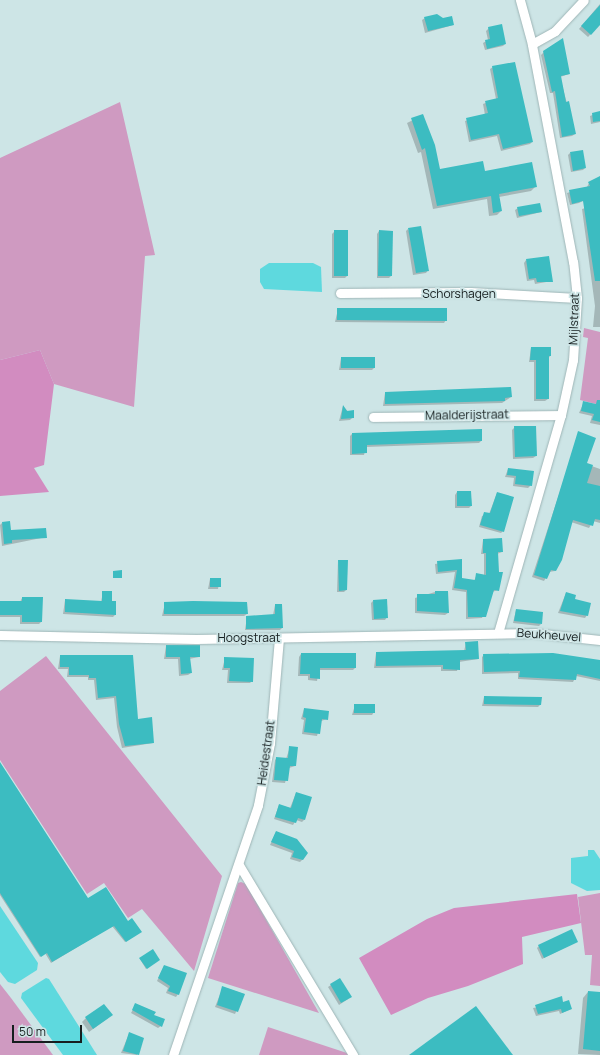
<!DOCTYPE html>
<style>
body{margin:0}
#map{position:relative;width:600px;height:1055px;overflow:hidden;background:#cde5e6;font-family:Manrope,sans-serif}
div>[style]{position:absolute}
[style*='--x']{left:calc(var(--x)*1px);top:calc(var(--y)*1px);width:calc(var(--w)*1px);rotate:calc(var(--a)*1deg)}
.green>*{inset:0;background:#cf9ac1}
.forest>*{inset:0;background:#d28cc0}
.water>*{inset:0;background:#5ed9de}
.shadow>*{inset:0;background:#0003}
.building>*{inset:0;background:#3cbcc1}
.roads{filter:drop-shadow(0 0 1px #9eb5b6) drop-shadow(0 0 1px #9eb5b6)}
.minor>*{height:9px;margin:-4.5px;padding:0 4.5px;transform-origin:4.5px;border-radius:4.5px;background:#fff}
span{translate:-50% -50%;white-space:nowrap;text-align:center;line-height:1.15;-webkit-text-stroke:3.5px #cde5e6;paint-order:stroke}
.street-label{font-size:12px;color:#161e1f}
.scale{position:absolute;left:12px;top:1025px;width:70px;height:18px;box-sizing:border-box;border:2px solid #161e1f;border-top:0;padding-left:5px;font-size:12px;line-height:14px;white-space:nowrap;color:#161e1f;-webkit-text-stroke:3px #cde5e6;paint-order:stroke}
</style>
<div id="map">
<div class="green">
<div style="clip-path:polygon(120px 102px,155px 255px,145px 256px,134px 407px,54px 384px,40px 350px,0 360px,0 158px)"></div>
<div style="clip-path:polygon(584px 328px,600px 332px,600px 405px,580px 400px,588px 338px,583px 337px)"></div>
<div style="clip-path:polygon(46px 656px,222px 876px,194px 971px,142px 909px,128px 918px,104px 883px,87px 894px,0 760px,0 691px)"></div>
<div style="clip-path:polygon(241px 882px,246px 884px,319px 1013px,208px 978px,238px 883px)"></div>
<div style="clip-path:polygon(600px 893px,600px 986px,590px 985px,592px 955px,585px 955px,578px 897px)"></div>
<div style="clip-path:polygon(0 984px,11px 998px,53px 1055px,0 1055px)"></div>
<div style="clip-path:polygon(268px 1027px,350px 1054px,350px 1055px,259px 1055px)"></div>
</div>
<div class="forest">
<div style="clip-path:polygon(40px 350px,54px 384px,44px 465px,34px 468px,49px 492px,0 496px,0 360px)"></div>
<div style="clip-path:polygon(577px 894px,581px 923px,522px 937px,523px 964px,468px 986px,428px 998px,391px 1015px,359px 958px,427px 919px,454px 908px)"></div>
</div>
<div class="water">
<div style="clip-path:polygon(269px 263px,313px 263px,321px 267px,322px 292px,264px 289px,260px 282px,260px 269px)"></div>
<div style="clip-path:polygon(588px 850px,594px 850px,600px 859px,600px 890px,587px 891px,571px 883px,571px 858px,588px 856px)"></div>
<div style="clip-path:polygon(0 906px,38px 963px,37px 970px,15px 984px,8px 982px,0 972px)"></div>
<div style="clip-path:polygon(46px 978px,49px 979px,97px 1055px,63px 1055px,21px 998px,22px 993px)"></div>
</div>
<div class="shadow">
<div style="clip-path:polygon(600px 4px,600px 24px,588px 37px,579px 29px)"></div>
<div style="clip-path:polygon(425px 18px,453px 25px,425px 33px,422px 20px)"></div>
<div style="clip-path:polygon(489px 28px,505px 44px,503px 46px,485px 50px,483px 43px,488px 40px,486px 31px)"></div>
<div style="clip-path:polygon(544px 52px,569px 74px,560px 77px,575px 134px,572px 136px,560px 138px,553px 93px,550px 93px,541px 55px)"></div>
<div style="clip-path:polygon(493px 67px,532px 142px,530px 144px,501px 151px,497px 136px,469px 142px,465px 121px,485px 115px,483px 104px,496px 99px,490px 69px)"></div>
<div style="clip-path:polygon(600px 112px,600px 122px,591px 124px,590px 116px)"></div>
<div style="clip-path:polygon(423px 115px,439px 171px,484px 172px,535px 187px,531px 191px,499px 197px,501px 211px,497px 215px,489px 216px,487px 199px,433px 209px,421px 152px,418px 153px,407px 123px)"></div>
<div style="clip-path:polygon(570px 153px,585px 168px,583px 170px,571px 172px,568px 155px)"></div>
<div style="clip-path:polygon(589px 183px,600px 183px,600px 192px,579px 203px,570px 205px,567px 193px,587px 187px)"></div>
<div style="clip-path:polygon(600px 204px,600px 327px,593px 327px,595px 306px,582px 209px)"></div>
<div style="clip-path:polygon(518px 208px,541px 212px,517px 218px,515px 210px)"></div>
<div style="clip-path:polygon(408px 229px,428px 270px,426px 273px,413px 275px,406px 231px)"></div>
<div style="clip-path:polygon(335px 231px,347px 276px,345px 278px,332px 278px,332px 234px)"></div>
<div style="clip-path:polygon(379px 231px,391px 276px,389px 278px,377px 278px,377px 234px)"></div>
<div style="clip-path:polygon(526px 260px,552px 281px,535px 284px,534px 280px,527px 281px,524px 263px)"></div>
<div style="clip-path:polygon(338px 309px,446px 320px,444px 323px,335px 322px)"></div>
<div style="clip-path:polygon(531px 348px,550px 356px,548px 359px,548px 399px,545px 401px,534px 401px,534px 362px,529px 362px)"></div>
<div style="clip-path:polygon(341px 358px,374px 368px,372px 370px,339px 370px)"></div>
<div style="clip-path:polygon(385px 393px,511px 397px,502px 403px,383px 406px)"></div>
<div style="clip-path:polygon(584px 402px,600px 406px,600px 425px,590px 423px,592px 416px,579px 413px)"></div>
<div style="clip-path:polygon(343px 406px,353px 417px,350px 420px,339px 421px)"></div>
<div style="clip-path:polygon(515px 427px,536px 456px,533px 458px,513px 459px,512px 430px)"></div>
<div style="clip-path:polygon(579px 433px,586px 464px,600px 469px,600px 523px,593px 521px,589px 528px,571px 522px,555px 571px,549px 572px,544px 581px,532px 577px)"></div>
<div style="clip-path:polygon(352px 434px,481px 441px,479px 443px,366px 447px,364px 455px,350px 455px,350px 436px)"></div>
<div style="clip-path:polygon(508px 469px,531px 485px,528px 488px,513px 486px,514px 478px,505px 477px)"></div>
<div style="clip-path:polygon(457px 492px,471px 506px,469px 508px,455px 508px,455px 495px)"></div>
<div style="clip-path:polygon(497px 493px,503px 531px,501px 533px,479px 527px,482px 516px,489px 514px)"></div>
<div style="clip-path:polygon(2px 523px,10px 532px,46px 537px,2px 546px,0 525px)"></div>
<div style="clip-path:polygon(483px 540px,502px 552px,497px 554px,498px 590px,492px 592px,482px 618px,466px 619px,466px 592px,452px 590px,455px 572px,436px 574px,435px 564px,461px 560px,461px 579px,474px 581px,477px 574px,484px 575px,484px 554px,481px 554px)"></div>
<div style="clip-path:polygon(338px 561px,346px 590px,344px 592px,337px 592px)"></div>
<div style="clip-path:polygon(210px 579px,220px 579px,218px 589px,208px 589px)"></div>
<div style="clip-path:polygon(103px 592px,115px 615px,113px 617px,63px 614px,65px 600px,101px 602px)"></div>
<div style="clip-path:polygon(435px 592px,448px 613px,445px 615px,415px 613px,415px 598px)"></div>
<div style="clip-path:polygon(566px 593px,587px 615px,585px 618px,558px 613px)"></div>
<div style="clip-path:polygon(22px 598px,41px 622px,39px 624px,20px 624px,20px 617px,0 617px,0 602px,20px 602px)"></div>
<div style="clip-path:polygon(373px 601px,387px 617px,385px 620px,372px 620px,371px 603px)"></div>
<div style="clip-path:polygon(165px 603px,247px 614px,244px 616px,162px 616px)"></div>
<div style="clip-path:polygon(275px 605px,282px 628px,280px 630px,245px 630px,247px 617px,273px 615px)"></div>
<div style="clip-path:polygon(516px 610px,541px 624px,539px 626px,513px 623px)"></div>
<div style="clip-path:polygon(466px 643px,478px 659px,459px 662px,457px 671px,441px 671px,441px 667px,374px 668px,376px 653px,464px 651px)"></div>
<div style="clip-path:polygon(166px 646px,199px 657px,189px 659px,191px 673px,188px 675px,179px 676px,178px 659px,164px 659px)"></div>
<div style="clip-path:polygon(301px 654px,355px 668px,353px 670px,319px 670px,317px 681px,308px 680px,308px 676px,298px 676px,299px 657px)"></div>
<div style="clip-path:polygon(484px 655px,600px 662px,600px 681px,576px 676px,573px 682px,518px 679px,518px 673px,482px 674px,482px 657px)"></div>
<div style="clip-path:polygon(60px 656px,132px 656px,137px 720px,153px 743px,122px 748px,117px 727px,114px 698px,96px 700px,94px 680px,88px 680px,88px 677px,67px 677px,68px 669px,58px 669px)"></div>
<div style="clip-path:polygon(225px 658px,252px 681px,250px 683px,227px 683px,228px 670px,222px 670px)"></div>
<div style="clip-path:polygon(484px 697px,541px 698px,540px 705px,538px 707px,482px 706px)"></div>
<div style="clip-path:polygon(355px 705px,374px 712px,372px 715px,352px 715px)"></div>
<div style="clip-path:polygon(304px 709px,327px 719px,321px 721px,317px 736px,302px 734px,304px 720px,301px 719px)"></div>
<div style="clip-path:polygon(290px 747px,295px 766px,289px 768px,285px 783px,272px 782px,275px 760px,277px 758px,286px 759px)"></div>
<div style="clip-path:polygon(0 764px,87px 900px,128px 923px,139px 933px,125px 942px,112px 926px,51px 963px,45px 953px,40px 957px,0 895px)"></div>
<div style="clip-path:polygon(296px 793px,304px 820px,302px 822px,296px 820px,293px 825px,274px 819px,279px 805px,290px 808px)"></div>
<div style="clip-path:polygon(276px 832px,303px 859px,300px 862px,290px 859px,292px 853px,270px 845px)"></div>
<div style="clip-path:polygon(576px 942px,542px 959px,537px 948px,539px 946px)"></div>
<div style="clip-path:polygon(140px 959px,158px 960px,146px 969px)"></div>
<div style="clip-path:polygon(164px 966px,178px 994px,176px 997px,166px 993px,168px 988px,157px 981px)"></div>
<div style="clip-path:polygon(340px 979px,348px 999px,339px 1005px,328px 987px)"></div>
<div style="clip-path:polygon(223px 987px,244px 994px,235px 1014px,215px 1007px)"></div>
<div style="clip-path:polygon(588px 992px,600px 993px,600px 1055px,578px 1054px,583px 998px)"></div>
<div style="clip-path:polygon(563px 1003px,571px 1009px,560px 1014px,559px 1011px,536px 1016px,533px 1008px)"></div>
<div style="clip-path:polygon(136px 1004px,153px 1015px,161px 1026px,158px 1028px,131px 1013px)"></div>
<div style="clip-path:polygon(86px 1018px,108px 1018px,89px 1032px,82px 1022px)"></div>
<div style="clip-path:polygon(129px 1034px,143px 1038px,137px 1055px,121px 1053px)"></div>
</div>
<div class="building">
<div style="clip-path:polygon(600px 5px,600px 25px,591px 35px,581px 26px)"></div>
<div style="clip-path:polygon(437px 14px,443px 18px,452px 16px,454px 25px,428px 31px,424px 17px)"></div>
<div style="clip-path:polygon(502px 24px,506px 44px,487px 49px,485px 40px,490px 39px,488px 27px)"></div>
<div style="clip-path:polygon(563px 38px,570px 74px,561px 76px,566px 102px,569px 101px,576px 134px,562px 137px,555px 91px,552px 92px,543px 51px)"></div>
<div style="clip-path:polygon(515px 62px,533px 142px,503px 149px,499px 134px,471px 140px,466px 118px,488px 113px,485px 101px,498px 98px,492px 66px)"></div>
<div style="clip-path:polygon(600px 111px,600px 121px,593px 122px,592px 113px)"></div>
<div style="clip-path:polygon(423px 114px,435px 145px,440px 169px,483px 161px,485px 171px,532px 162px,537px 187px,499px 194px,502px 211px,493px 213px,491px 196px,437px 206px,425px 148px,422px 150px,411px 118px)"></div>
<div style="clip-path:polygon(583px 150px,586px 168px,573px 171px,570px 152px)"></div>
<div style="clip-path:polygon(600px 176px,600px 281px,595px 281px,583px 201px,572px 204px,569px 190px,590px 186px,588px 182px)"></div>
<div style="clip-path:polygon(540px 203px,542px 212px,519px 216px,517px 207px)"></div>
<div style="clip-path:polygon(421px 226px,429px 271px,416px 273px,408px 228px)"></div>
<div style="clip-path:polygon(334px 230px,348px 230px,348px 276px,334px 276px)"></div>
<div style="clip-path:polygon(379px 230px,393px 231px,392px 276px,378px 276px)"></div>
<div style="clip-path:polygon(549px 256px,553px 282px,537px 282px,536px 278px,529px 279px,526px 259px)"></div>
<div style="clip-path:polygon(337px 308px,447px 308px,447px 321px,337px 320px)"></div>
<div style="clip-path:polygon(531px 347px,551px 347px,551px 356px,549px 356px,549px 399px,536px 399px,536px 360px,530px 360px)"></div>
<div style="clip-path:polygon(341px 357px,375px 357px,375px 368px,341px 368px)"></div>
<div style="clip-path:polygon(511px 387px,512px 397px,505px 398px,505px 401px,385px 404px,385px 392px)"></div>
<div style="clip-path:polygon(597px 400px,600px 400px,600px 422px,592px 420px,594px 414px,581px 411px,583px 401px,596px 404px)"></div>
<div style="clip-path:polygon(343px 405px,347px 411px,354px 410px,354px 418px,341px 419px)"></div>
<div style="clip-path:polygon(514px 426px,536px 426px,537px 456px,515px 457px)"></div>
<div style="clip-path:polygon(482px 429px,482px 441px,367px 445px,367px 453px,352px 454px,352px 433px)"></div>
<div style="clip-path:polygon(578px 431px,596px 438px,587px 463px,593px 465px,587px 483px,600px 486px,600px 520px,595px 519px,593px 526px,573px 520px,562px 560px,556px 571px,551px 570px,547px 579px,534px 575px)"></div>
<div style="clip-path:polygon(508px 468px,534px 471px,532px 486px,515px 484px,516px 476px,507px 475px)"></div>
<div style="clip-path:polygon(457px 491px,471px 491px,472px 506px,457px 506px)"></div>
<div style="clip-path:polygon(497px 492px,514px 497px,504px 532px,480px 525px,484px 512px,490px 513px)"></div>
<div style="clip-path:polygon(10px 521px,11px 530px,46px 528px,47px 538px,12px 540px,12px 543px,4px 544px,2px 522px)"></div>
<div style="clip-path:polygon(502px 538px,503px 552px,498px 552px,499px 572px,503px 572px,499px 591px,494px 590px,486px 617px,468px 617px,467px 590px,454px 588px,457px 570px,438px 572px,437px 561px,462px 559px,462px 578px,475px 580px,476px 573px,486px 575px,486px 553px,483px 553px,483px 539px)"></div>
<div style="clip-path:polygon(338px 560px,348px 560px,347px 590px,339px 591px)"></div>
<div style="clip-path:polygon(122px 570px,122px 578px,113px 578px,113px 571px)"></div>
<div style="clip-path:polygon(210px 578px,221px 578px,221px 587px,210px 587px)"></div>
<div style="clip-path:polygon(102px 591px,112px 591px,112px 601px,116px 601px,116px 615px,65px 612px,65px 599px,102px 601px)"></div>
<div style="clip-path:polygon(435px 591px,448px 591px,449px 613px,417px 611px,417px 594px,435px 594px)"></div>
<div style="clip-path:polygon(566px 592px,576px 595px,575px 599px,591px 603px,588px 616px,560px 611px)"></div>
<div style="clip-path:polygon(22px 597px,43px 597px,42px 622px,22px 622px,22px 615px,0 615px,0 601px,22px 601px)"></div>
<div style="clip-path:polygon(387px 599px,388px 618px,374px 619px,373px 600px)"></div>
<div style="clip-path:polygon(193px 601px,247px 602px,248px 614px,164px 614px,164px 602px)"></div>
<div style="clip-path:polygon(275px 604px,282px 604px,283px 628px,246px 629px,246px 616px,275px 614px)"></div>
<div style="clip-path:polygon(516px 609px,543px 612px,542px 624px,514px 621px)"></div>
<div style="clip-path:polygon(478px 641px,479px 659px,460px 660px,460px 670px,443px 669px,443px 665px,376px 666px,376px 652px,466px 650px,465px 642px)"></div>
<div style="clip-path:polygon(166px 645px,200px 645px,200px 657px,190px 657px,192px 673px,181px 674px,180px 657px,166px 657px)"></div>
<div style="clip-path:polygon(301px 653px,356px 653px,356px 668px,320px 668px,320px 679px,310px 678px,310px 674px,300px 674px)"></div>
<div style="clip-path:polygon(553px 653px,600px 660px,600px 679px,577px 674px,576px 680px,519px 677px,520px 671px,484px 672px,483px 654px)"></div>
<div style="clip-path:polygon(60px 655px,133px 655px,138px 719px,152px 717px,154px 743px,125px 746px,119px 724px,116px 696px,98px 698px,96px 678px,89px 678px,89px 675px,69px 675px,69px 667px,60px 667px)"></div>
<div style="clip-path:polygon(224px 657px,254px 658px,253px 682px,229px 681px,230px 668px,224px 668px)"></div>
<div style="clip-path:polygon(484px 696px,542px 697px,541px 705px,484px 704px)"></div>
<div style="clip-path:polygon(354px 704px,375px 704px,375px 713px,354px 713px)"></div>
<div style="clip-path:polygon(304px 708px,329px 711px,328px 720px,322px 719px,320px 734px,304px 732px,306px 718px,303px 717px)"></div>
<div style="clip-path:polygon(289px 746px,298px 747px,296px 766px,290px 766px,288px 781px,274px 780px,276px 757px,288px 758px)"></div>
<div style="clip-path:polygon(0 762px,88px 898px,106px 887px,128px 921px,132px 918px,142px 932px,126px 942px,114px 926px,52px 962px,47px 953px,41px 957px,0 893px)"></div>
<div style="clip-path:polygon(296px 792px,312px 797px,305px 820px,298px 818px,296px 823px,275px 817px,279px 804px,291px 808px)"></div>
<div style="clip-path:polygon(276px 831px,297px 839px,308px 853px,303px 860px,292px 857px,294px 851px,271px 842px)"></div>
<div style="clip-path:polygon(572px 929px,578px 942px,544px 958px,538px 945px)"></div>
<div style="clip-path:polygon(153px 949px,160px 960px,147px 969px,139px 958px)"></div>
<div style="clip-path:polygon(164px 965px,187px 973px,179px 995px,168px 991px,170px 986px,158px 978px)"></div>
<div style="clip-path:polygon(340px 978px,352px 997px,341px 1003px,330px 984px)"></div>
<div style="clip-path:polygon(222px 986px,245px 994px,238px 1012px,217px 1005px)"></div>
<div style="clip-path:polygon(588px 991px,600px 992px,600px 1051px,583px 1049px)"></div>
<div style="clip-path:polygon(562px 996px,563px 1002px,569px 1000px,572px 1009px,562px 1013px,561px 1009px,538px 1014px,535px 1005px)"></div>
<div style="clip-path:polygon(135px 1003px,156px 1012px,154px 1015px,165px 1019px,162px 1027px,132px 1010px)"></div>
<div style="clip-path:polygon(104px 1004px,113px 1015px,93px 1029px,85px 1017px)"></div>
<div style="clip-path:polygon(476px 1006px,513px 1055px,409px 1055px)"></div>
<div style="clip-path:polygon(129px 1032px,144px 1038px,139px 1055px,123px 1051px)"></div>
</div>
<div class="roads">
<div class="minor">
<div style="--x:532;--y:44;--w:26;--a:-29"></div>
<div style="--x:555;--y:31;--w:42;--a:-46.9"></div>
<div style="--x:340;--y:293;--w:130;--a:-0.4"></div>
<div style="--x:470;--y:292;--w:107;--a:3.2"></div>
<div style="--x:373;--y:417;--w:188;--a:-0.6"></div>
<div style="--x:498;--y:633;--w:227;--a:-73.9"></div>
<div style="--x:561;--y:415;--w:56;--a:-77.7"></div>
<div style="--x:573;--y:360;--w:62;--a:-86.3"></div>
<div style="--x:577;--y:298;--w:36;--a:-96"></div>
<div style="--x:573;--y:262;--w:222;--a:-100.7"></div>
<div style="--x:532;--y:44;--w:46;--a:-105.3"></div>
<div style="--x:0;--y:635;--w:196;--a:1.2"></div>
<div style="--x:196;--y:639;--w:338;--a:-1"></div>
<div style="--x:534;--y:633;--w:66;--a:6.1"></div>
<div style="--x:239;--y:865;--w:222;--a:59"></div>
<div style="--x:173;--y:1055;--w:264;--a:-71.2"></div>
<div style="--x:258;--y:805;--w:63;--a:-79"></div>
<div style="--x:270;--y:743;--w:105;--a:-85.1"></div>
</div>
</div>
<div class="street-label">
<span style="left:459px;top:294px">Schorshagen</span>
<span style="left:574px;top:319px;rotate:-88deg">Mijlstraat</span>
<span style="left:467px;top:415px;rotate:-1deg">Maalderijstraat</span>
<span style="left:549px;top:635px;rotate:4deg">Beukheuvel</span>
<span style="left:249px;top:638px">Hoogstraat</span>
<span style="left:266px;top:753px;rotate:-82deg">Heidestraat</span>
</div>
<div class="scale">50 m</div>
</div>
